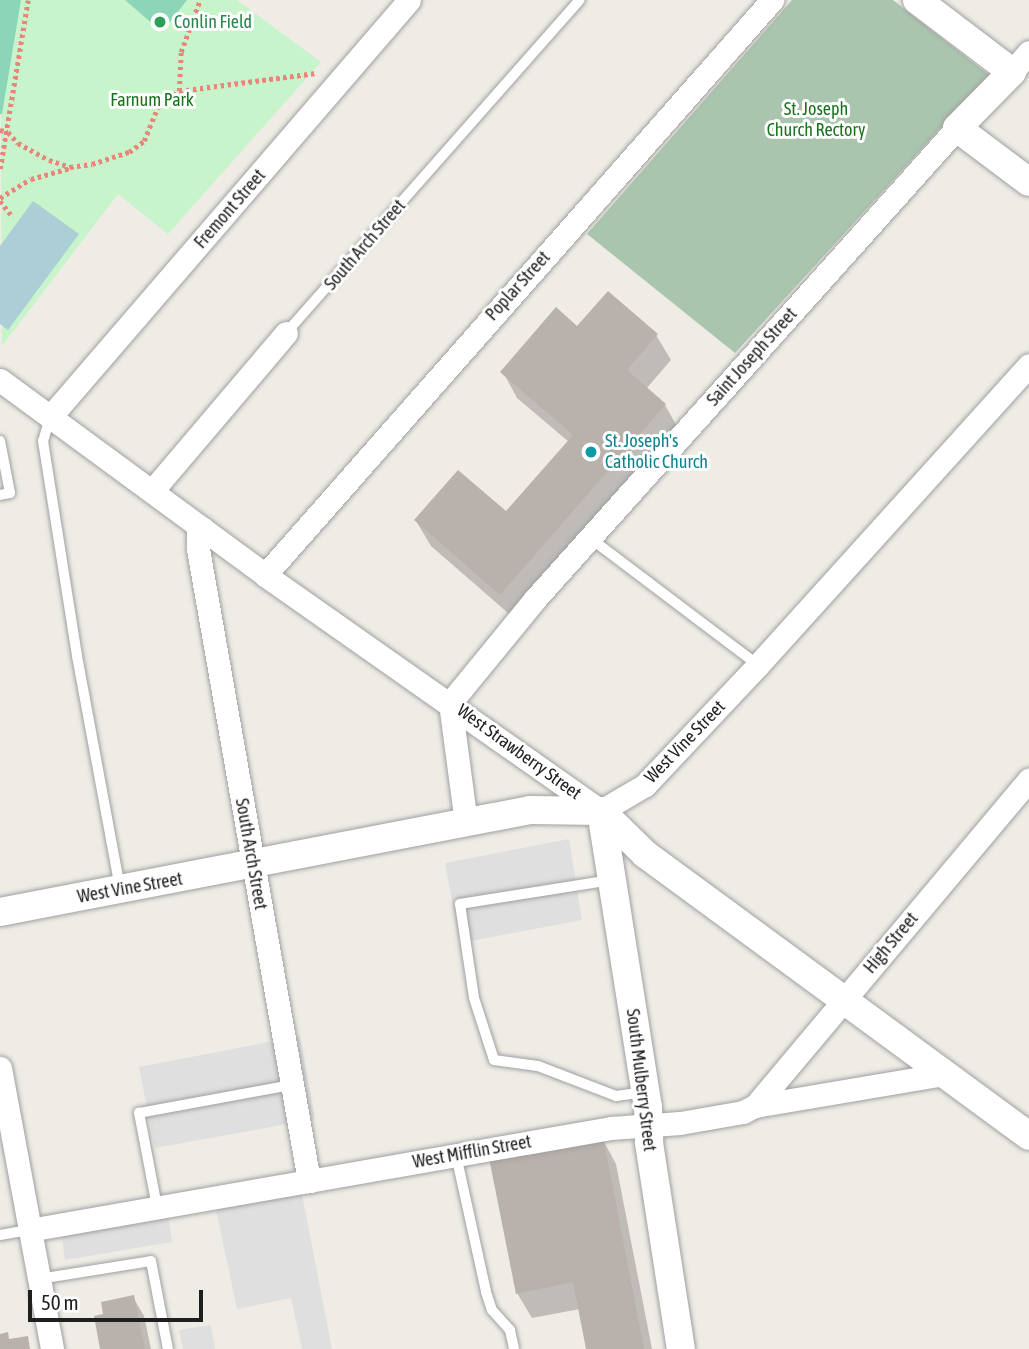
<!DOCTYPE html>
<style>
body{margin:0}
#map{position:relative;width:1029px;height:1349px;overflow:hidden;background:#efece6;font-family:"Asap Condensed",sans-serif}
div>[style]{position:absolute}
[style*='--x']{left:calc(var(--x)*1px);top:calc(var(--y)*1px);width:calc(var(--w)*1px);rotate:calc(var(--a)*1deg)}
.cemetery>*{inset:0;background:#aac5ae}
.park>*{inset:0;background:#c8f4cb}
.pitch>*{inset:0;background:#8dd5b8}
.parking>*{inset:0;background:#dfdfdf}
.water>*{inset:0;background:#abced7}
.shadow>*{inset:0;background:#0003}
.building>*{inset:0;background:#b8b1ac}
.path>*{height:4.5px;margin-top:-2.25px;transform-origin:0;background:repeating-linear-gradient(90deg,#eb857b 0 3.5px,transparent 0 7px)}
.roads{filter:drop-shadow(0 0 2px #a0a0a0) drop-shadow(0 0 2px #a0a0a0)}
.service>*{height:10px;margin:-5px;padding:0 5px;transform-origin:5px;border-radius:5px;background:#fff}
.minor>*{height:23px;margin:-11.5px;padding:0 11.5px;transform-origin:11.5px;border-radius:11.5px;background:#fff}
.tertiary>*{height:28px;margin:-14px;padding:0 14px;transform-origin:14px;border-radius:14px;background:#fff}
.dots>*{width:19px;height:19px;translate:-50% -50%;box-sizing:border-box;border:4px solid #fff;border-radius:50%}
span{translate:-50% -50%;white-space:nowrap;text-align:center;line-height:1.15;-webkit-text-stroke:6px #fff;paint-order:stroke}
.leisure-label{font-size:18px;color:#27864d}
.left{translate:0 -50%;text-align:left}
.park-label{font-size:18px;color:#18721e}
.street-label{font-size:18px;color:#1f1f1f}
.culture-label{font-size:18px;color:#0d838f}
.scale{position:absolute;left:28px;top:1290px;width:175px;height:32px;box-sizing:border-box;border:4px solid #1f1f1f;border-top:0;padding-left:9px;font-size:21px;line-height:24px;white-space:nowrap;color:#1f1f1f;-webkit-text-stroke:5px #fff;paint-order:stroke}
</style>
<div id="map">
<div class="cemetery">
<div style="clip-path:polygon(792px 0,893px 0,989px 75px,735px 353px,587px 234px)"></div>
</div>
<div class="park">
<div style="clip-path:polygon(0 0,237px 0,321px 62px,168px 234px,118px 194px,2px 346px)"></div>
</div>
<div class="pitch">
<div style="clip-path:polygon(0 0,21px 0,2px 114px,0 114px)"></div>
<div style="clip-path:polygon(125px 0,187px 0,162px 32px)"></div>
</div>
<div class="parking">
<div style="clip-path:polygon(569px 839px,582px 920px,460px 943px,445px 863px)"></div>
<div style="clip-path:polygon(300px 1036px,315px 1119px,155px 1148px,139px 1067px)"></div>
<div style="clip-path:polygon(301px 1189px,332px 1349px,302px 1349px,291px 1298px,237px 1309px,215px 1205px)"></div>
<div style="clip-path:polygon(168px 1214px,172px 1242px,65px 1260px,61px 1231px)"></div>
<div style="clip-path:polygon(211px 1325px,215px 1349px,183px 1349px,179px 1330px)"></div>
</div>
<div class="water">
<div style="clip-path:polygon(33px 201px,79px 234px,8px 330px,0 324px,0 246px)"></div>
</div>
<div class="shadow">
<div style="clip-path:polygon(578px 328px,656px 335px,671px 360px,646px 389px,665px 405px,679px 430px,515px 619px,431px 546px,416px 521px,506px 514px,569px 442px,517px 398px,503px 372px)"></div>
<div style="clip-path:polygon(602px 1138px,616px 1164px,652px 1349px,588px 1349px,580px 1309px,532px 1318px,517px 1293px)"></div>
<div style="clip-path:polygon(133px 1297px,144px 1316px,151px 1349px,101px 1349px,105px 1315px)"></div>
</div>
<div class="building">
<div style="clip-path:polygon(608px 291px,658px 334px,627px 370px,666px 404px,500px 595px,414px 520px,458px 470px,506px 511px,573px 435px,500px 372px,556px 307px,577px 326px)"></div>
<div style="clip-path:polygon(603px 1136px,644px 1349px,586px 1349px,573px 1282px,516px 1294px,489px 1158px)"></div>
<div style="clip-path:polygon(134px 1295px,145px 1349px,100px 1349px,94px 1316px,103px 1314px,101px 1302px)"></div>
<div style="clip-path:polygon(8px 1332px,9px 1339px,28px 1336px,30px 1349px,0 1349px,0 1334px)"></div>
</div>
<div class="path">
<div style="--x:179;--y:91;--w:39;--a:-87"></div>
<div style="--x:181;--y:52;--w:55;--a:-69.9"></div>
<div style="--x:0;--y:130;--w:8;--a:14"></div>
<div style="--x:8;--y:132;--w:15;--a:48"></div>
<div style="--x:18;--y:143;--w:35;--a:29"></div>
<div style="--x:49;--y:160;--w:22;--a:18"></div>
<div style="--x:70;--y:167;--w:22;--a:-8"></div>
<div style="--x:92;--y:164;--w:39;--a:-18"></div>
<div style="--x:129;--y:152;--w:19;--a:-36"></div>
<div style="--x:144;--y:141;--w:35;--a:-68"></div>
<div style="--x:157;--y:108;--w:28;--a:-38"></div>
<div style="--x:179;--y:91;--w:138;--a:-7.5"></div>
<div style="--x:0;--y:169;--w:171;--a:-80.6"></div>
<div style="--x:0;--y:198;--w:36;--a:-32"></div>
<div style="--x:31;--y:179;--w:41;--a:-15.8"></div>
<div style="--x:0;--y:201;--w:21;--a:51"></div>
</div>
<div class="roads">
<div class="service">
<div style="--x:286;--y:333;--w:444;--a:-48.6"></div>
<div style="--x:50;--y:417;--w:25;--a:106"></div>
<div style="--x:43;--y:441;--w:218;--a:81"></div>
<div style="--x:77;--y:656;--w:237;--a:79.5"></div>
<div style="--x:0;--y:441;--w:53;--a:79.1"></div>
<div style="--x:10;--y:493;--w:10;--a:169"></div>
<div style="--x:590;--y:538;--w:211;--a:37.1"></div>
<div style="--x:611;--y:880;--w:153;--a:171"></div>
<div style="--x:460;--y:904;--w:95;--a:81.5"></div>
<div style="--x:474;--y:998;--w:65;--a:72.1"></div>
<div style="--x:494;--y:1060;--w:44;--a:7.8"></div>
<div style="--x:538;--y:1066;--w:84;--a:21"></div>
<div style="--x:616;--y:1096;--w:27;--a:-8"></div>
<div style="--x:456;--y:1155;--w:140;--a:77.6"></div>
<div style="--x:486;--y:1292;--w:19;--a:72"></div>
<div style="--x:492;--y:1310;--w:27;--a:48"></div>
<div style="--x:510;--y:1330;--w:19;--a:78"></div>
<div style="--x:157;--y:1207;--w:96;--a:-100.8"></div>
<div style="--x:139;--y:1113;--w:156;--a:-10.4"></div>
<div style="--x:0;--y:1235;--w:29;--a:-10"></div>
<div style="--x:39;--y:1279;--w:113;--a:-9.1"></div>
<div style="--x:151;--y:1261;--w:90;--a:79.1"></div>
</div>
<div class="minor">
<div style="--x:1012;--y:72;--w:26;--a:-50"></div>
<div style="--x:0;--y:380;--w:329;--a:36.3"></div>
<div style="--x:265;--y:575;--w:411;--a:35.1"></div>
<div style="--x:601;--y:811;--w:51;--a:-30.6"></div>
<div style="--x:645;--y:785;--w:165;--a:-46.7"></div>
<div style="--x:758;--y:665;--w:404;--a:-47.9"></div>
<div style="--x:50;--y:417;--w:550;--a:-49.27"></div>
<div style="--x:152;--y:491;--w:207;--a:-49.7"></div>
<div style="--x:202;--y:528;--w:6;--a:129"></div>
<div style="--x:198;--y:533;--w:16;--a:90"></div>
<div style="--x:198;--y:549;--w:642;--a:80.04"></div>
<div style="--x:265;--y:575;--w:767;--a:-48.6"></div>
<div style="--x:466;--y:823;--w:121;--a:-97.6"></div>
<div style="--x:450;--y:703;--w:134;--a:-50.7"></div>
<div style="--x:535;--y:599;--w:632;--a:-48.14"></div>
<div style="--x:0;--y:1068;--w:286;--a:79.5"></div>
<div style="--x:755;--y:1106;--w:426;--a:-50"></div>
<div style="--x:29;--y:1230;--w:591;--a:-9.94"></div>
<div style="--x:611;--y:1128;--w:69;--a:-4.1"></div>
<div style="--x:680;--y:1123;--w:64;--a:-9.9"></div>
<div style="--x:743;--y:1112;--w:13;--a:-27"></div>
<div style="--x:755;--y:1106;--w:192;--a:-9.6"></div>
</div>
<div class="tertiary">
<div style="--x:917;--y:0;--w:119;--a:37.2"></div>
<div style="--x:1012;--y:72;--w:78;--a:134.5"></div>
<div style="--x:957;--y:128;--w:90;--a:36.9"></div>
<div style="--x:601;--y:811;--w:300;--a:81"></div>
<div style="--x:648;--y:1107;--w:36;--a:88"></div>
<div style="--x:649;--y:1143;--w:208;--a:81.2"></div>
<div style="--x:601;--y:811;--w:62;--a:44.3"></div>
<div style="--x:645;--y:854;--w:476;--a:36.3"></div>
<div style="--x:0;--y:912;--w:540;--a:-10.89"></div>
<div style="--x:530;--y:810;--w:71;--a:0.8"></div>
</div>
</div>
<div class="dots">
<div style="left:160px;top:22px;background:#2e9e5b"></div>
<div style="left:591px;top:452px;background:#0f9aa8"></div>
</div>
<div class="leisure-label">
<span class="left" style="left:174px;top:22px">Conlin Field</span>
</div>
<div class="park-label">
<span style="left:152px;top:100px">Farnum Park</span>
<span style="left:816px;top:120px">St. Joseph<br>Church Rectory</span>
</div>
<div class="street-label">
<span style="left:230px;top:209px;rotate:-49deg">Fremont Street</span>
<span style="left:365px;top:245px;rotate:-49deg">South Arch Street</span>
<span style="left:518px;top:286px;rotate:-48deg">Poplar Street</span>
<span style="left:752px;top:357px;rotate:-48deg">Saint Joseph Street</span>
<span style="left:685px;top:742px;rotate:-46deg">West Vine Street</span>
<span style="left:519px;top:752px;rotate:36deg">West Strawberry Street</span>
<span style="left:251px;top:854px;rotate:80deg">South Arch Street</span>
<span style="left:130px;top:888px;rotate:-10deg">West Vine Street</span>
<span style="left:891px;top:943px;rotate:-50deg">High Street</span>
<span style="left:641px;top:1080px;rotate:83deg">South Mulberry Street</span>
<span style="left:472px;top:1152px;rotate:-10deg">West Mifflin Street</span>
</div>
<div class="culture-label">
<span class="left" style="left:605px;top:452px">St. Joseph's<br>Catholic Church</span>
</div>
<div class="scale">50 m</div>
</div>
